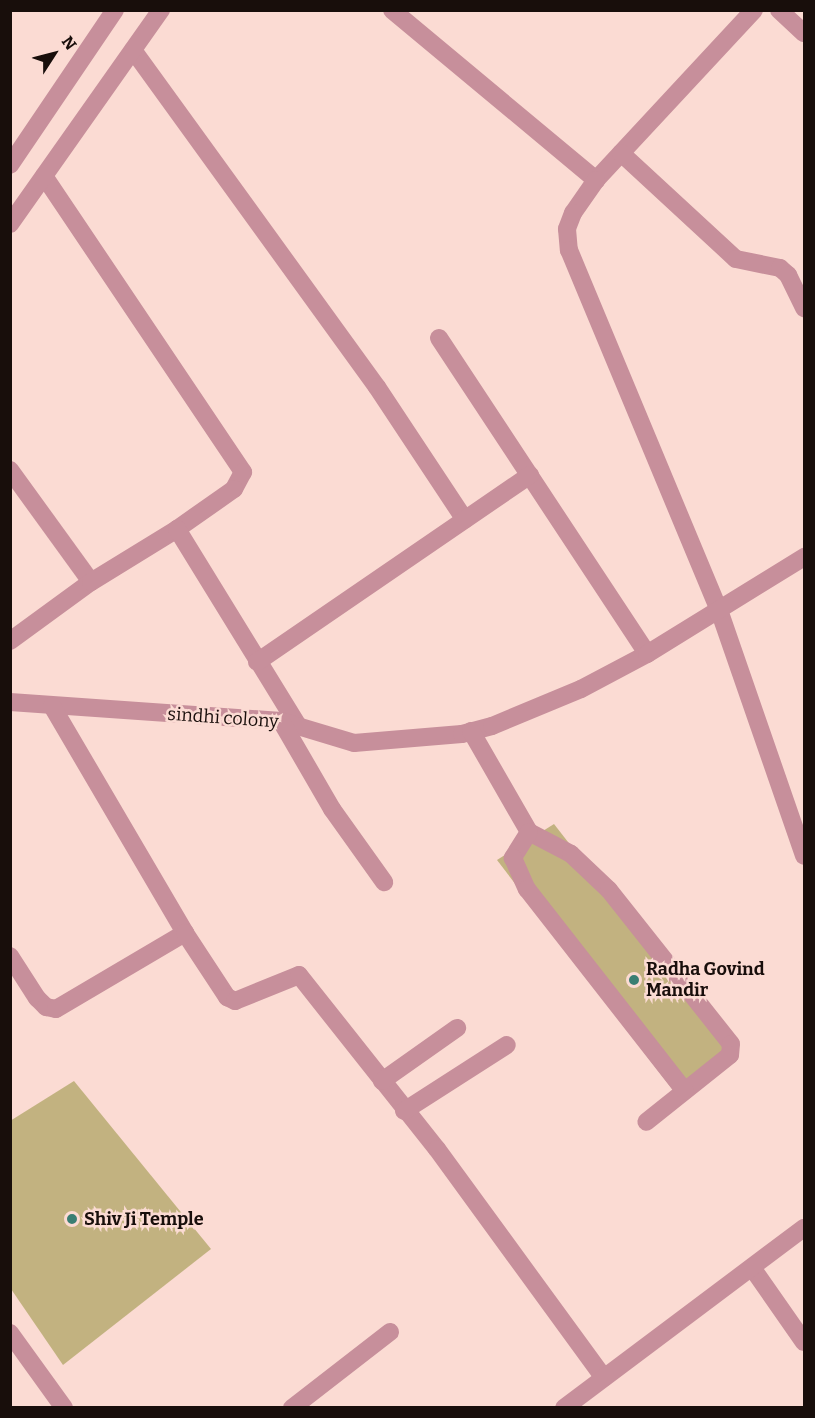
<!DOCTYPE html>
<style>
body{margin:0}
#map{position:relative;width:815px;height:1418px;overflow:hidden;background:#fbdbd3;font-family:Bitter,serif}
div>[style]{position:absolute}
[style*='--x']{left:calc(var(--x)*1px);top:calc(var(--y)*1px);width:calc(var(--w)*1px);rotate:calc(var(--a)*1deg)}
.green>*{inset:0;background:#c2b280}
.street>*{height:18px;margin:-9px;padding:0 9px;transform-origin:9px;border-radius:9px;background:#c78f9b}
.dots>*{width:16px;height:16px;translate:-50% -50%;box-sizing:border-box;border:3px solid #fbdbd3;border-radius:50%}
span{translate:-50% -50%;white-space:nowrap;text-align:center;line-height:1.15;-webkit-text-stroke:5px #fbdbd3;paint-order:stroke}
.street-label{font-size:18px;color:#180e0b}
.poi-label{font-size:18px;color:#180e0b;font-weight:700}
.left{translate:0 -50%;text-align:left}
.frame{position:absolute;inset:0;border:12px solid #180e0b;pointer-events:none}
.north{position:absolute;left:24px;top:24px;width:60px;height:60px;-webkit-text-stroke:4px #fbdbd3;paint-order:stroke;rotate:54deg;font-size:16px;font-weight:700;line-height:24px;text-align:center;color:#180e0b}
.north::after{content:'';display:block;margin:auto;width:21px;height:27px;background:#180e0b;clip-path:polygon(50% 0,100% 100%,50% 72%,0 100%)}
</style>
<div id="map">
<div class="green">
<div style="clip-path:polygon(554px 824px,729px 1049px,676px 1094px,497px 860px)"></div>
<div style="clip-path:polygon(74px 1081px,211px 1249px,63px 1365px,11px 1289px,10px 1121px)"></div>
</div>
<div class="street">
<div style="--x:392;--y:10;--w:266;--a:39.8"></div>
<div style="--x:754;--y:10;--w:232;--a:132.9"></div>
<div style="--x:596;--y:180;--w:40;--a:124.9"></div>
<div style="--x:573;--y:213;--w:17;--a:111"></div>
<div style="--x:567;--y:229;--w:21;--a:85"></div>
<div style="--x:569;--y:250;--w:390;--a:67.4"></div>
<div style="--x:719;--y:610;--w:260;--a:70.9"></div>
<div style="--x:779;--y:10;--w:34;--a:43"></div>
<div style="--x:133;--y:50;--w:416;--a:54.1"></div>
<div style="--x:377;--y:387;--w:159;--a:56.5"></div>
<div style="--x:621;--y:153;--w:156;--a:42.7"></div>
<div style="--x:736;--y:259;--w:45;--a:11.6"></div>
<div style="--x:780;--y:268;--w:11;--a:41"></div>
<div style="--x:788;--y:275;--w:37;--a:64"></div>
<div style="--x:10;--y:165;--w:187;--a:-55.9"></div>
<div style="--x:44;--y:176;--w:357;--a:56.1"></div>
<div style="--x:243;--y:472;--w:19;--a:118"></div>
<div style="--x:234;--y:489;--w:70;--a:144.9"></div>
<div style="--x:10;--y:224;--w:262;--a:-54.8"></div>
<div style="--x:439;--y:338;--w:378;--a:56.6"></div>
<div style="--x:10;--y:470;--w:138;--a:54.1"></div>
<div style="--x:10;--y:641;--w:100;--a:-36.1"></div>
<div style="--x:91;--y:582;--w:101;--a:-31.6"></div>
<div style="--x:177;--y:529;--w:231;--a:58.4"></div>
<div style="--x:257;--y:662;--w:331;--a:-34.4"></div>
<div style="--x:10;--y:702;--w:272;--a:4"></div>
<div style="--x:281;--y:721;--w:76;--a:16.8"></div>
<div style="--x:354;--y:743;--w:108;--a:-4.8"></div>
<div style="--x:462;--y:734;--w:31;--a:-15"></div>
<div style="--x:492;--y:726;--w:96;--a:-22.6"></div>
<div style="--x:581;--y:689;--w:75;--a:-27.9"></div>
<div style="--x:647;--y:654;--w:185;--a:-31.7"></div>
<div style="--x:52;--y:706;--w:263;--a:59.6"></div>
<div style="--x:281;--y:721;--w:102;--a:59.9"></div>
<div style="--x:332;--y:809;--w:90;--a:54.5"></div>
<div style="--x:471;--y:731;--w:116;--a:60.1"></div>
<div style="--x:529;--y:832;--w:47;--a:27.6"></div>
<div style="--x:571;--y:854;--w:52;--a:43.5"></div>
<div style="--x:609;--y:890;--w:196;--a:51.6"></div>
<div style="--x:731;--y:1044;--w:11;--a:95"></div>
<div style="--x:730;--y:1055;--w:107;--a:141.4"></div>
<div style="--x:529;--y:832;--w:31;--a:122"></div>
<div style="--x:513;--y:858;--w:34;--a:66"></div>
<div style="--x:527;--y:889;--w:256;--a:52"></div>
<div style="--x:10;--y:956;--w:50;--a:57.3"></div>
<div style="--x:37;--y:998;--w:13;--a:45"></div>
<div style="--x:46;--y:1007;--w:10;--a:11"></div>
<div style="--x:56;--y:1009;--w:150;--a:-30.5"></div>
<div style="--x:185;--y:933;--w:77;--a:56.7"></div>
<div style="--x:227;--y:997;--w:9;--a:27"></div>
<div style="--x:235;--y:1001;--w:69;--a:-22.1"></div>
<div style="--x:299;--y:975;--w:222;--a:51.6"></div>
<div style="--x:437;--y:1149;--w:283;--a:53.9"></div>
<div style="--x:382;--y:1081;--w:92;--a:-35.2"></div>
<div style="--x:404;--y:1111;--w:122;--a:-32.7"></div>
<div style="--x:753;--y:1269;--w:89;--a:55.1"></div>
<div style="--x:10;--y:1333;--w:92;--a:54.2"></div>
<div style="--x:292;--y:1408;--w:124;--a:-37.8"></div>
<div style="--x:564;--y:1408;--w:300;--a:-36.9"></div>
</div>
<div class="dots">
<div style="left:634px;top:980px;background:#3a7e73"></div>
<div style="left:72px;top:1219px;background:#3a7e73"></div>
</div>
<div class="street-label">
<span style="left:223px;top:718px;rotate:4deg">sindhi colony</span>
</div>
<div class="poi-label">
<span class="left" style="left:646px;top:980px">Radha Govind<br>Mandir</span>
<span class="left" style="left:84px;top:1219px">Shiv Ji Temple</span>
</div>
<div class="frame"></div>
<div class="north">N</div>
</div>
